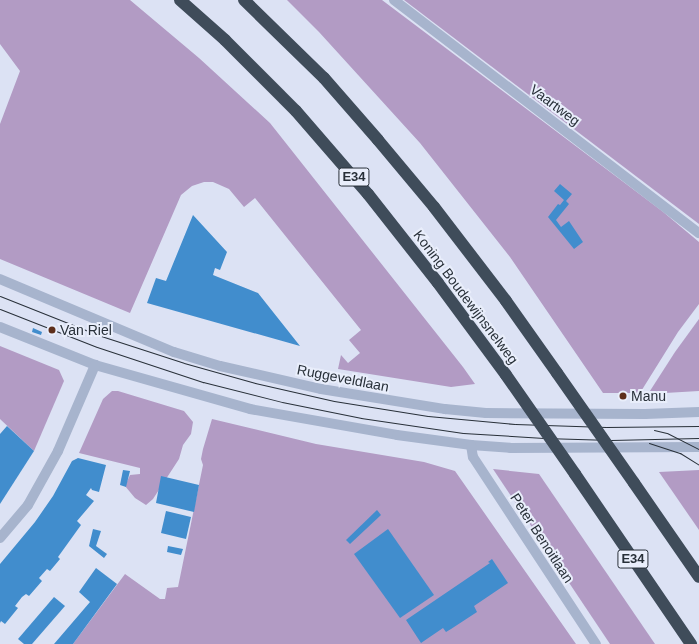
<!DOCTYPE html>
<style>
body{margin:0}
#map{position:relative;width:699px;height:644px;overflow:hidden;background:#dce2f4;font-family:Helvetica,sans-serif}
div>[style]{position:absolute}
[style*='--x']{left:calc(var(--x)*1px);top:calc(var(--y)*1px);width:calc(var(--w)*1px);rotate:calc(var(--a)*1deg)}
.green>*{inset:0;background:#b29bc4}
.building>*{inset:0;background:#418dcd}
.minor>*{height:10px;margin:-5px;padding:0 5px;transform-origin:5px;border-radius:5px;background:#a7b4cd}
.highway>*{height:12px;margin:-6px;padding:0 6px;transform-origin:6px;border-radius:6px;background:#3f4c5a}
.tram>*{height:1px;margin:-0.5px;padding:0 0.5px;transform-origin:0.5px;border-radius:0.5px;background:#283039}
.highway-bridge>*{height:12px;margin:-6px;padding:0 6px;transform-origin:6px;border-radius:6px;background:#3f4c5a}
.dots>*{width:11px;height:11px;translate:-50% -50%;box-sizing:border-box;border:2px solid #e9eefb;border-radius:50%}
span{translate:-50% -50%;white-space:nowrap;text-align:center;line-height:1.15;-webkit-text-stroke:4px #e9eefb;paint-order:stroke}
.shield-label span{padding:1px 3px;background:#e9eefb;border:1px solid;border-radius:3px;-webkit-text-stroke-width:0}
.shield-label{font-size:13px;color:#283039;font-weight:700}
.street-label{font-size:14px;color:#283039}
.poi-label{font-size:14px;color:#283039}
.left{translate:0 -50%;text-align:left}
</style>
<div id="map">
<div class="green">
<div style="clip-path:polygon(0 0,130px 0,199px 58px,270px 123px,463px 367px,475px 384px,451px 387px,338px 369px,341px 355px,348px 363px,360px 353px,349px 340px,361px 330px,255px 198px,244px 207px,229px 189px,213px 182px,204px 182px,192px 186px,181px 195px,130px 313px,0 259px,0 124px,20px 71px,0 44px)"></div>
<div style="clip-path:polygon(287px 0,382px 0,662px 211px,699px 242px,699px 304px,678px 332px,640px 393px,603px 393px,510px 257px,420px 143px,319px 32px)"></div>
<div style="clip-path:polygon(404px 0,699px 0,699px 224px)"></div>
<div style="clip-path:polygon(699px 319px,699px 391px,648px 394px,675px 352px)"></div>
<div style="clip-path:polygon(0 346px,59px 370px,64px 381px,34px 451px,0 419px)"></div>
<div style="clip-path:polygon(112px 391px,118px 391px,184px 411px,193px 422px,191px 434px,183px 445px,179px 459px,153px 499px,146px 505px,135px 498px,125px 486px,130px 475px,140px 474px,140px 468px,79px 453px,103px 399px)"></div>
<div style="clip-path:polygon(212px 419px,316px 444px,424px 462px,455px 471px,576px 644px,73px 644px,125px 574px,160px 599px,165px 599px,167px 588px,178px 587px,203px 465px,201px 459px,203px 449px)"></div>
<div style="clip-path:polygon(493px 469px,539px 474px,655px 644px,610px 644px)"></div>
<div style="clip-path:polygon(699px 470px,699px 530px,659px 472px)"></div>
</div>
<div class="building">
<div style="clip-path:polygon(560px 184px,572px 194px,566px 201px,569px 204px,556px 220px,561px 227px,569px 221px,583px 242px,574px 249px,548px 217px,558px 204px,560px 205px,564px 200px,554px 191px)"></div>
<div style="clip-path:polygon(193px 215px,227px 252px,220px 270px,215px 268px,213px 275px,258px 293px,300px 346px,147px 303px,156px 278px,166px 281px)"></div>
<div style="clip-path:polygon(33px 328px,42px 332px,41px 335px,32px 332px)"></div>
<div style="clip-path:polygon(7px 426px,34px 451px,0 504px,0 434px)"></div>
<div style="clip-path:polygon(78px 458px,106px 465px,99px 492px,92px 490px,91px 488px,86px 495px,94px 501px,77px 521px,81px 525px,58px 557px,60px 559px,50px 571px,47px 569px,39px 578px,42px 581px,29px 596px,26px 594px,22px 597px,15px 606px,18px 608px,5px 624px,1px 621px,0 623px,0 564px,35px 522px,53px 496px,72px 461px)"></div>
<div style="clip-path:polygon(123px 470px,130px 471px,126px 487px,120px 485px)"></div>
<div style="clip-path:polygon(161px 476px,199px 485px,194px 512px,156px 503px)"></div>
<div style="clip-path:polygon(377px 510px,381px 515px,350px 544px,346px 540px)"></div>
<div style="clip-path:polygon(166px 511px,191px 517px,186px 539px,161px 533px)"></div>
<div style="clip-path:polygon(93px 529px,101px 531px,96px 546px,107px 554px,104px 558px,89px 546px)"></div>
<div style="clip-path:polygon(388px 529px,434px 595px,400px 618px,354px 554px)"></div>
<div style="clip-path:polygon(168px 546px,183px 549px,181px 555px,167px 552px)"></div>
<div style="clip-path:polygon(492px 559px,508px 583px,474px 606px,477px 612px,451px 629px,446px 632px,443px 628px,421px 643px,406px 620px,490px 563px,488px 562px)"></div>
<div style="clip-path:polygon(96px 568px,117px 584px,73px 644px,54px 644px,90px 602px,79px 592px)"></div>
<div style="clip-path:polygon(54px 597px,65px 606px,32px 644px,24px 644px,18px 639px)"></div>
</div>
<div class="minor">
<div style="--x:394;--y:0;--w:384;--a:37.4"></div>
<div style="--x:0;--y:279;--w:189;--a:22.8"></div>
<div style="--x:174;--y:352;--w:48;--a:16.9"></div>
<div style="--x:220;--y:366;--w:104;--a:12.8"></div>
<div style="--x:321;--y:389;--w:126;--a:9.2"></div>
<div style="--x:445;--y:409;--w:41;--a:5.6"></div>
<div style="--x:486;--y:413;--w:159;--a:0.4"></div>
<div style="--x:645;--y:414;--w:54;--a:-2.1"></div>
<div style="--x:0;--y:327;--w:102;--a:21.8"></div>
<div style="--x:95;--y:365;--w:161;--a:15.8"></div>
<div style="--x:250;--y:409;--w:149;--a:10"></div>
<div style="--x:397;--y:435;--w:75;--a:7.7"></div>
<div style="--x:471;--y:445;--w:39;--a:4"></div>
<div style="--x:510;--y:448;--w:189;--a:-0.3"></div>
<div style="--x:471;--y:445;--w:12;--a:81"></div>
<div style="--x:473;--y:457;--w:224;--a:56.7"></div>
<div style="--x:0;--y:538;--w:43;--a:-49.7"></div>
<div style="--x:28;--y:505;--w:62;--a:-60.9"></div>
<div style="--x:58;--y:451;--w:94;--a:-66.7"></div>
</div>
<div class="highway">
<div style="--x:180;--y:0;--w:60;--a:41.6"></div>
<div style="--x:225;--y:40;--w:100;--a:45"></div>
<div style="--x:296;--y:111;--w:110;--a:49.1"></div>
<div style="--x:368;--y:194;--w:113;--a:51.8"></div>
<div style="--x:438;--y:283;--w:114;--a:53.5"></div>
<div style="--x:244;--y:0;--w:112;--a:44.3"></div>
<div style="--x:324;--y:78;--w:82;--a:48.9"></div>
<div style="--x:378;--y:140;--w:87;--a:50.1"></div>
<div style="--x:434;--y:207;--w:118;--a:52.5"></div>
<div style="--x:506;--y:301;--w:88;--a:54.7"></div>
<div style="--x:575;--y:474;--w:206;--a:55.7"></div>
<div style="--x:634;--y:483;--w:114;--a:55.3"></div>
</div>
<div class="tram">
<div style="--x:0;--y:296;--w:105;--a:21.7"></div>
<div style="--x:98;--y:335;--w:90;--a:18"></div>
<div style="--x:184;--y:363;--w:74;--a:15.7"></div>
<div style="--x:255;--y:383;--w:81;--a:12.8"></div>
<div style="--x:334;--y:401;--w:95;--a:9.1"></div>
<div style="--x:428;--y:416;--w:87;--a:5.3"></div>
<div style="--x:515;--y:424;--w:91;--a:1.9"></div>
<div style="--x:606;--y:427;--w:93;--a:-0.6"></div>
<div style="--x:0;--y:309;--w:104;--a:21.4"></div>
<div style="--x:97;--y:347;--w:112;--a:18.3"></div>
<div style="--x:203;--y:382;--w:81;--a:14.2"></div>
<div style="--x:282;--y:402;--w:81;--a:11.4"></div>
<div style="--x:361;--y:418;--w:103;--a:8.4"></div>
<div style="--x:463;--y:433;--w:81;--a:3.5"></div>
<div style="--x:544;--y:438;--w:67;--a:1.7"></div>
<div style="--x:611;--y:440;--w:88;--a:-1.3"></div>
<div style="--x:654;--y:430;--w:13;--a:13"></div>
<div style="--x:667;--y:433;--w:36;--a:27"></div>
<div style="--x:649;--y:443;--w:33;--a:18"></div>
<div style="--x:680;--y:453;--w:22;--a:32"></div>
</div>
<div class="highway-bridge">
<div style="--x:557;--y:373;--w:134;--a:55"></div>
<div style="--x:506;--y:375;--w:121;--a:55.1"></div>
</div>
<div class="dots">
<div style="left:52px;top:330px;background:#5d2e1b"></div>
<div style="left:623px;top:396px;background:#5d2e1b"></div>
</div>
<div class="shield-label">
<span style="left:354px;top:177px">E34</span>
<span style="left:633px;top:559px">E34</span>
</div>
<div class="street-label">
<span style="left:555px;top:105px;rotate:37deg">Vaartweg</span>
<span style="left:466px;top:297px;rotate:53deg">Koning Boudewijnsnelweg</span>
<span style="left:343px;top:378px;rotate:11deg">Ruggeveldlaan</span>
<span style="left:542px;top:538px;rotate:57deg">Peter Benoitlaan</span>
</div>
<div class="poi-label">
<span class="left" style="left:60px;top:330px">Van Riel</span>
<span class="left" style="left:631px;top:396px">Manu</span>
</div>
</div>
